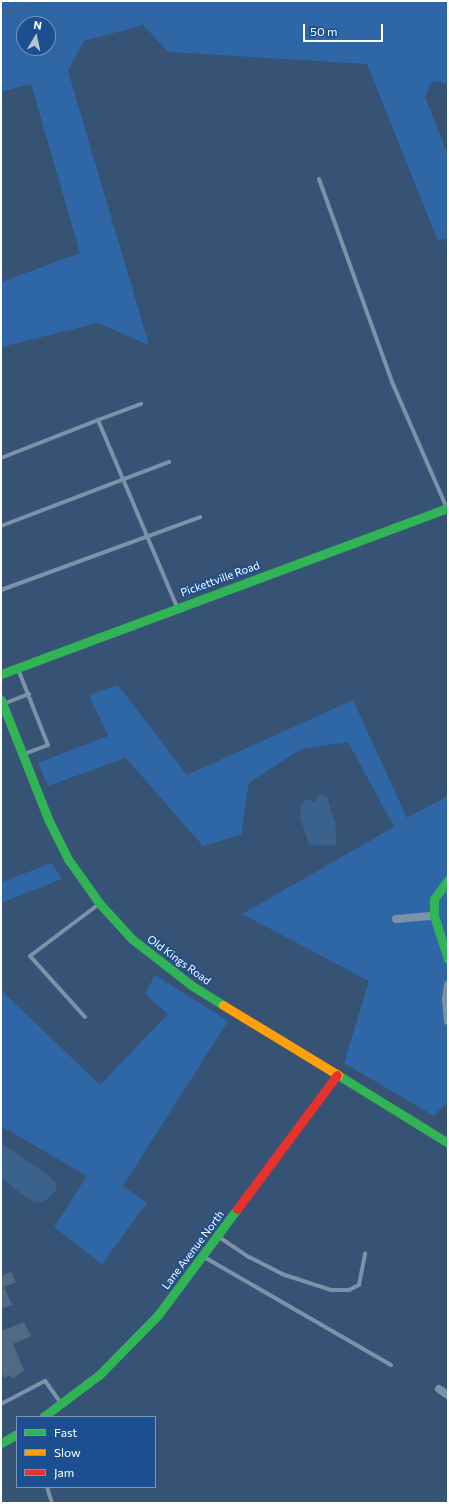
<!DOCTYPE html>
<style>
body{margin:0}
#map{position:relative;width:449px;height:1504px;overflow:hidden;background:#365274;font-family:Commissioner,sans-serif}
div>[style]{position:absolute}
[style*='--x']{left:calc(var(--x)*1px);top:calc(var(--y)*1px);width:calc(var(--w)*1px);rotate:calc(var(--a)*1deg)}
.green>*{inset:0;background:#2f66a5}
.water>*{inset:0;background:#3b618d}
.stream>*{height:3px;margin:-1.5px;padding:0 1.5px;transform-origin:1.5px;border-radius:1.5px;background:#3b618d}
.building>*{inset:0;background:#526984}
.lane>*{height:4px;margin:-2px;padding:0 2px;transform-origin:2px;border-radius:2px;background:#7d92a8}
.street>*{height:8px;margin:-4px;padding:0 4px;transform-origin:4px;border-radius:4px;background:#7d92a8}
.fast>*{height:9px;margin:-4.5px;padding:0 4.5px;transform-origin:4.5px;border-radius:4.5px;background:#30b455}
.slow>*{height:9px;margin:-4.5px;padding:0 4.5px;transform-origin:4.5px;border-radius:4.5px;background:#ff9f0a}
.jam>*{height:9px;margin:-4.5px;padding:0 4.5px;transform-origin:4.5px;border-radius:4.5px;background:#e5322d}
span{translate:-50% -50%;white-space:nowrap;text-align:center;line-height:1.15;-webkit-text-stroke:3px #1b4f8f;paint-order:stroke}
.street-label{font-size:11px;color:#fff}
.frame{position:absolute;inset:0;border:2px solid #fff;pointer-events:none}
.legend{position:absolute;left:16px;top:1416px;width:140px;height:72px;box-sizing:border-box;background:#1b4f8f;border:1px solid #7695bc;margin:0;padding:5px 7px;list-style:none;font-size:12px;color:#fff}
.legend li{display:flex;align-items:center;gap:8px;height:20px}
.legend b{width:20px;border:1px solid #7695bc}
.north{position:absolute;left:16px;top:16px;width:40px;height:40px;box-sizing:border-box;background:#1b4f8f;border:1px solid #7695bc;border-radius:50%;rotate:9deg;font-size:11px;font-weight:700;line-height:16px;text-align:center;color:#fff}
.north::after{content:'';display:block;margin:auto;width:14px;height:18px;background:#b9c2ce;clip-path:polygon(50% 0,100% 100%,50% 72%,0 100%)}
.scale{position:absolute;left:303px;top:24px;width:80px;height:18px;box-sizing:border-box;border:2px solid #fff;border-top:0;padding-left:5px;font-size:12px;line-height:14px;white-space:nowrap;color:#fff;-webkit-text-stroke:3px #1b4f8f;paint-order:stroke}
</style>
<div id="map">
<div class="green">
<div style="clip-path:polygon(evenodd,1px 1px,448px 1px,448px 84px,432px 81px,425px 97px,448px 155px,448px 238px,438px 241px,367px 64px,168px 52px,143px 25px,84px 41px,68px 71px,149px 345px,98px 323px,1px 347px,1px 282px,80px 253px,31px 84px,1px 92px,1px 1px,24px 24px,48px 24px,48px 48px,24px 48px,24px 24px)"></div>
<div style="clip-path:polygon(118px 685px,187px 775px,353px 700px,407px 818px,448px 796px,448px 1101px,434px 1116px,344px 1063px,369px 981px,242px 914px,394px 827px,348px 742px,301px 749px,249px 783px,241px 835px,203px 846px,126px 758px,48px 786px,38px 763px,108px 736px,89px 695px)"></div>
<div style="clip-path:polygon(52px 863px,62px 879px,1px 903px,1px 882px)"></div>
<div style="clip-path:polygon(155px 975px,228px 1021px,123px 1186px,147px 1203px,102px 1264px,54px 1227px,87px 1176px,1px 1126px,1px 990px,100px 1085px,168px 1014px,145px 994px)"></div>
</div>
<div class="water">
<div style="clip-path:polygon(319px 794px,327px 797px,335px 823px,337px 843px,333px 846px,309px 845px,300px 816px,301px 806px,306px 799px,315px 802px)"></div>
<div style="clip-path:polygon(1px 1143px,48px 1175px,56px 1183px,56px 1190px,46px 1200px,37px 1203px,31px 1201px,1px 1178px)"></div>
</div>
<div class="stream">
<div style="--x:1;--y:13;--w:43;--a:-16.3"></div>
</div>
<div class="building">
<div style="clip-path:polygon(11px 1272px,16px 1282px,4px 1287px,12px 1305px,1px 1309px,1px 1276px)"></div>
<div style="clip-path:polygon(24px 1322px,31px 1336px,13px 1344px,24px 1370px,12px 1379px,10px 1375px,4px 1378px,1px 1370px,1px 1331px)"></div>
</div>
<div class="lane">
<div style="--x:319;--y:179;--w:216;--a:70.2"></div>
<div style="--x:392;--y:382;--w:135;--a:66.5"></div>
<div style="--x:98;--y:420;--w:46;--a:-20.4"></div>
<div style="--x:1;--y:458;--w:104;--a:-21.4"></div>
<div style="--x:98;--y:420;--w:203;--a:67.1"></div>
<div style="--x:1;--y:526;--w:180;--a:-20.9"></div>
<div style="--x:1;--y:590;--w:212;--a:-20.1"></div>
<div style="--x:18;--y:669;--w:82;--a:68.5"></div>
<div style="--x:48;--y:745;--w:25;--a:159"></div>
<div style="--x:3;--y:704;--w:28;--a:-21"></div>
<div style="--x:85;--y:1017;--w:82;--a:-132"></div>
<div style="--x:30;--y:956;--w:86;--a:-37"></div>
<div style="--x:219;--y:1237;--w:36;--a:34"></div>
<div style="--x:249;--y:1257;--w:37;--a:27"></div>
<div style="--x:282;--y:1274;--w:52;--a:18.1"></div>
<div style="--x:331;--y:1290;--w:18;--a:0"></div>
<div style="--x:349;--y:1290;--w:11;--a:-27"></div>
<div style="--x:359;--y:1285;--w:32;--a:-79"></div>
<div style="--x:204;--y:1257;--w:216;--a:30"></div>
<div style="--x:1;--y:1404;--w:50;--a:-27.6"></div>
<div style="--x:45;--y:1381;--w:26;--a:54"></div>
<div style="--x:47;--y:1487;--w:17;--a:73"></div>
</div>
<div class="street">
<div style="--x:396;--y:919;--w:38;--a:-5"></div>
<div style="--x:448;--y:985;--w:14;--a:98"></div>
<div style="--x:446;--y:999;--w:22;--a:85"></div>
<div style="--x:439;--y:1389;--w:11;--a:34"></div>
</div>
<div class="fast">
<div style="--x:1;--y:674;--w:477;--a:-20.4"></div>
<div style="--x:1;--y:700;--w:130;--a:68.4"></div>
<div style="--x:49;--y:821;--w:42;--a:63.4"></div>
<div style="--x:68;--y:859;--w:55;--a:54.6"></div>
<div style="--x:100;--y:904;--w:47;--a:47.6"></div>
<div style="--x:132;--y:939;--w:75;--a:37.9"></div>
<div style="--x:191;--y:985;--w:38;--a:32"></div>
<div style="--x:448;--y:880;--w:24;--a:126"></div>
<div style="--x:434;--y:899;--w:17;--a:90"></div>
<div style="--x:434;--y:916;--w:45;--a:72"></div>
<div style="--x:338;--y:1075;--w:129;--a:31.7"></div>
<div style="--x:43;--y:1417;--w:70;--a:-36.9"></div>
<div style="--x:99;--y:1375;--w:84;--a:-45.5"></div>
<div style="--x:158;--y:1315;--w:132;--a:-53.3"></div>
<div style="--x:1;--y:1443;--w:18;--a:-29"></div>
</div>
<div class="slow">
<div style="--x:223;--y:1005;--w:135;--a:31.3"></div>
</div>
<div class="jam">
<div style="--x:237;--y:1209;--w:167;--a:-53.3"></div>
</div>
<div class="street-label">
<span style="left:220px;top:579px;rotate:-20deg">Pickettville Road</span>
<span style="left:179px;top:960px;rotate:36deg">Old Kings Road</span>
<span style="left:193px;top:1250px;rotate:-53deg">Lane Avenue North</span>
</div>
<div class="frame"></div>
<ul class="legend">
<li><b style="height:5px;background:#30b455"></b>Fast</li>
<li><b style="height:5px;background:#ff9f0a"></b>Slow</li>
<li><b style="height:5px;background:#e5322d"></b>Jam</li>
</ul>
<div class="north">N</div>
<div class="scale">50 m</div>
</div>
